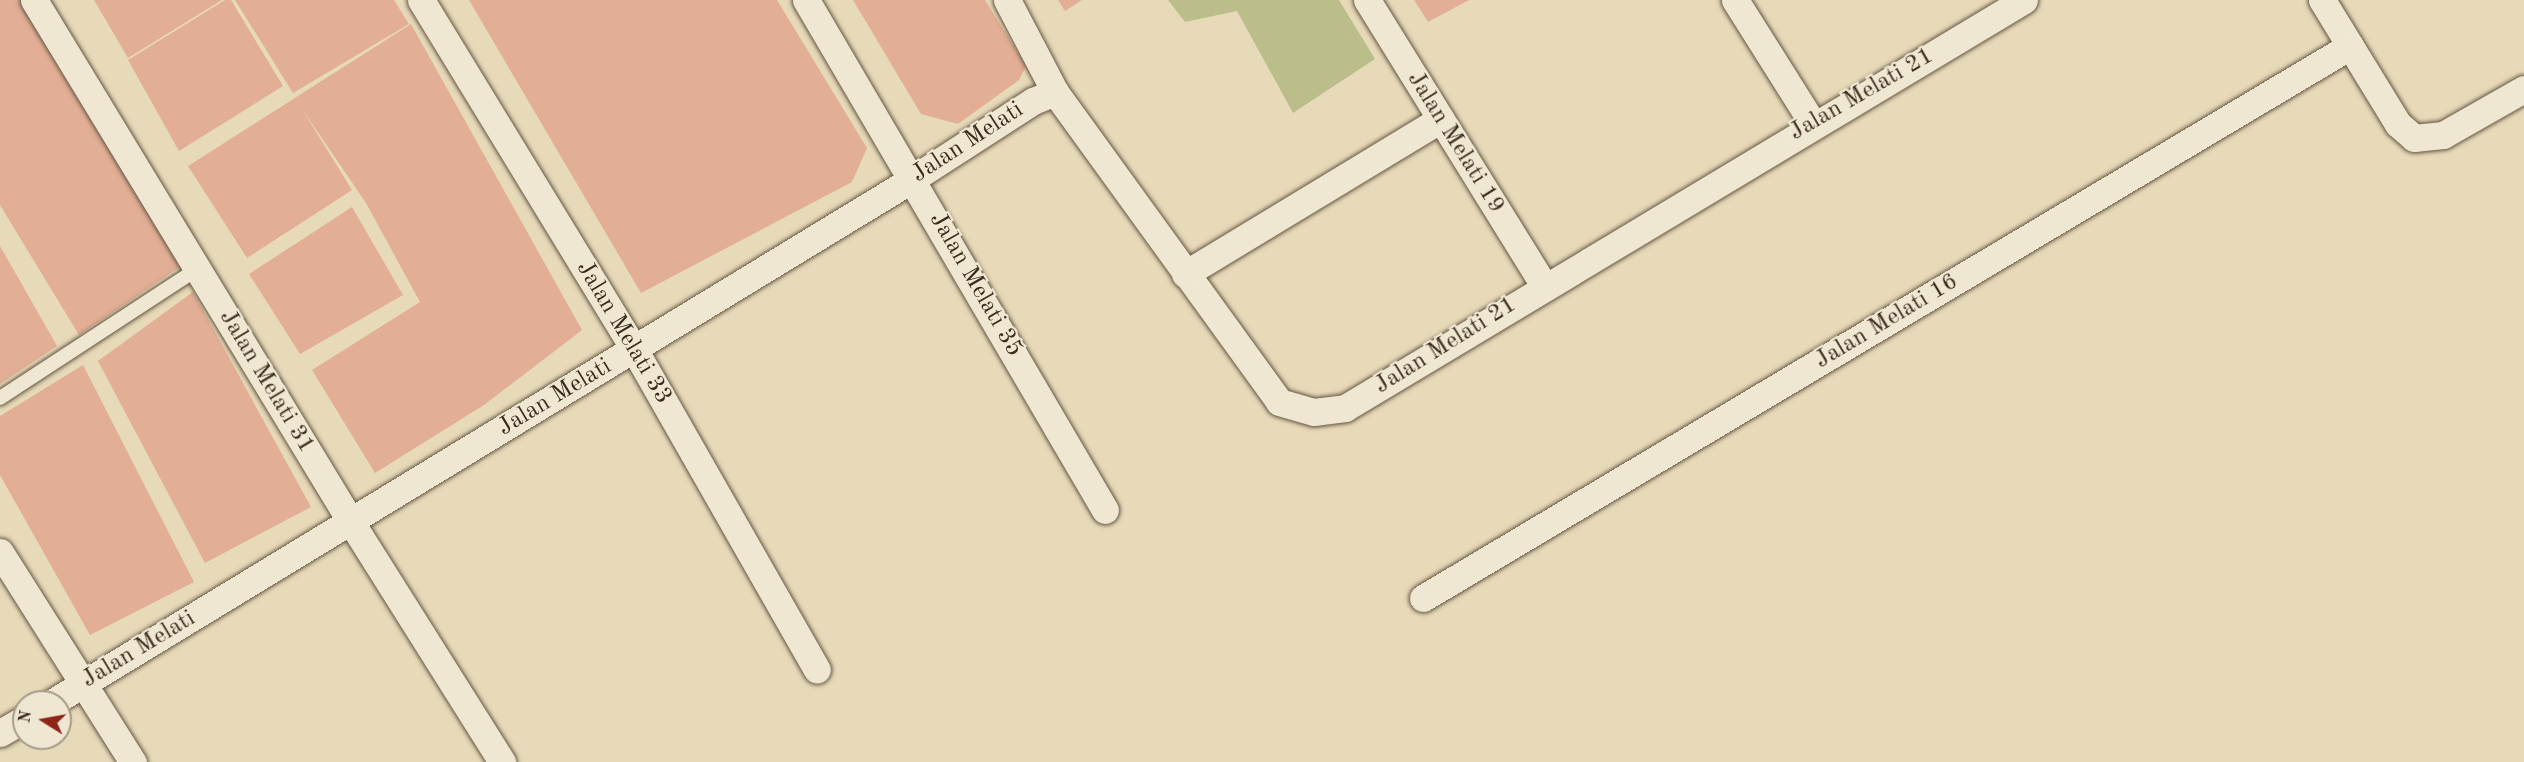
<!DOCTYPE html>
<style>
body{margin:0}
#map{position:relative;width:2524px;height:762px;overflow:hidden;background:#e7dab9;font-family:"Old Standard TT",serif}
div>[style]{position:absolute}
[style*='--x']{left:calc(var(--x)*1px);top:calc(var(--y)*1px);width:calc(var(--w)*1px);rotate:calc(var(--a)*1deg)}
.green>*{inset:0;background:#bbbe8b}
.building>*{inset:0;background:#e2ae95}
.roads{filter:drop-shadow(0 0 2px #655642) drop-shadow(0 0 2px #655642)}
.service>*{height:14px;margin:-7px;padding:0 7px;transform-origin:7px;border-radius:7px;background:#efe7d2}
.minor>*{height:27px;margin:-13.5px;padding:0 13.5px;transform-origin:13.5px;border-radius:13.5px;background:#efe7d2}
span{translate:-50% -50%;white-space:nowrap;text-align:center;line-height:1.15;-webkit-text-stroke:4.5px #efe7d2;paint-order:stroke}
.street-label{font-size:24px;color:#3a2a1a}
.north{position:absolute;left:12px;top:690px;width:60px;height:60px;box-sizing:border-box;background:#efe7d2;border:2px solid #a79b88;border-radius:50%;rotate:281deg;font-size:16px;font-weight:700;line-height:24px;text-align:center;color:#3a2a1a}
.north::after{content:'';display:block;margin:auto;width:21px;height:27px;background:#8f2418;clip-path:polygon(50% 0,100% 100%,50% 72%,0 100%)}
</style>
<div id="map">
<div class="green">
<div style="clip-path:polygon(1168px 0,1339px 0,1375px 59px,1293px 113px,1237px 11px,1185px 22px)"></div>
</div>
<div class="building">
<div style="clip-path:polygon(0 0,22px 0,181px 266px,79px 335px,0 205px)"></div>
<div style="clip-path:polygon(94px 0,222px 0,128px 58px)"></div>
<div style="clip-path:polygon(225px 0,231px 0,283px 86px,179px 151px,128px 60px)"></div>
<div style="clip-path:polygon(235px 0,394px 0,409px 24px,293px 93px)"></div>
<div style="clip-path:polygon(469px 0,777px 0,867px 148px,852px 182px,641px 293px)"></div>
<div style="clip-path:polygon(853px 0,985px 0,1026px 66px,1019px 80px,958px 124px,921px 114px)"></div>
<div style="clip-path:polygon(1058px 0,1082px 0,1065px 11px)"></div>
<div style="clip-path:polygon(1414px 0,1469px 0,1428px 22px)"></div>
<div style="clip-path:polygon(411px 24px,582px 330px,484px 405px,375px 473px,312px 370px,420px 302px,366px 203px,302px 109px,352px 190px,247px 258px,188px 166px)"></div>
<div style="clip-path:polygon(352px 207px,403px 295px,300px 354px,249px 274px)"></div>
<div style="clip-path:polygon(0 246px,57px 346px,0 384px)"></div>
<div style="clip-path:polygon(193px 292px,311px 507px,205px 563px,98px 361px)"></div>
<div style="clip-path:polygon(83px 365px,194px 582px,90px 635px,0 475px,0 416px)"></div>
</div>
<div class="roads">
<div class="service">
<div style="--x:0;--y:398;--w:235;--a:-33.2"></div>
</div>
<div class="minor">
<div style="--x:34;--y:0;--w:611;--a:58.73"></div>
<div style="--x:351;--y:522;--w:284;--a:57.8"></div>
<div style="--x:421;--y:0;--w:409;--a:58.6"></div>
<div style="--x:634;--y:349;--w:369;--a:60.3"></div>
<div style="--x:806;--y:0;--w:591;--a:59.62"></div>
<div style="--x:1007;--y:0;--w:104;--a:62.4"></div>
<div style="--x:1055;--y:92;--w:382;--a:54.1"></div>
<div style="--x:1279;--y:402;--w:36;--a:16"></div>
<div style="--x:1314;--y:412;--w:31;--a:-7"></div>
<div style="--x:1345;--y:408;--w:792;--a:-31"></div>
<div style="--x:1367;--y:0;--w:336;--a:58.2"></div>
<div style="--x:1735;--y:0;--w:146;--a:57.8"></div>
<div style="--x:2322;--y:0;--w:145;--a:58.5"></div>
<div style="--x:2398;--y:124;--w:21;--a:41"></div>
<div style="--x:2414;--y:138;--w:29;--a:-6"></div>
<div style="--x:2443;--y:135;--w:93;--a:-29.6"></div>
<div style="--x:1185;--y:274;--w:299;--a:-31.2"></div>
<div style="--x:0;--y:552;--w:249;--a:57.7"></div>
<div style="--x:1423;--y:598;--w:1079;--a:-30.77"></div>
<div style="--x:53;--y:702;--w:1008;--a:-31.32"></div>
<div style="--x:914;--y:178;--w:142;--a:-32.9"></div>
<div style="--x:1033;--y:101;--w:24;--a:-22"></div>
<div style="--x:0;--y:733;--w:28;--a:-30"></div>
</div>
</div>
<div class="street-label">
<span style="left:1862px;top:95px;rotate:-30deg">Jalan Melati 21</span>
<span style="left:968px;top:143px;rotate:-33deg">Jalan Melati</span>
<span style="left:1455px;top:143px;rotate:58deg">Jalan Melati 19</span>
<span style="left:975px;top:285px;rotate:60deg">Jalan Melati 35</span>
<span style="left:1887px;top:322px;rotate:-31deg">Jalan Melati 16</span>
<span style="left:623px;top:333px;rotate:59deg">Jalan Melati 33</span>
<span style="left:1446px;top:346px;rotate:-32deg">Jalan Melati 21</span>
<span style="left:266px;top:382px;rotate:59deg">Jalan Melati 31</span>
<span style="left:555px;top:398px;rotate:-31deg">Jalan Melati</span>
<span style="left:139px;top:650px;rotate:-31deg">Jalan Melati</span>
</div>
<div class="north">N</div>
</div>
